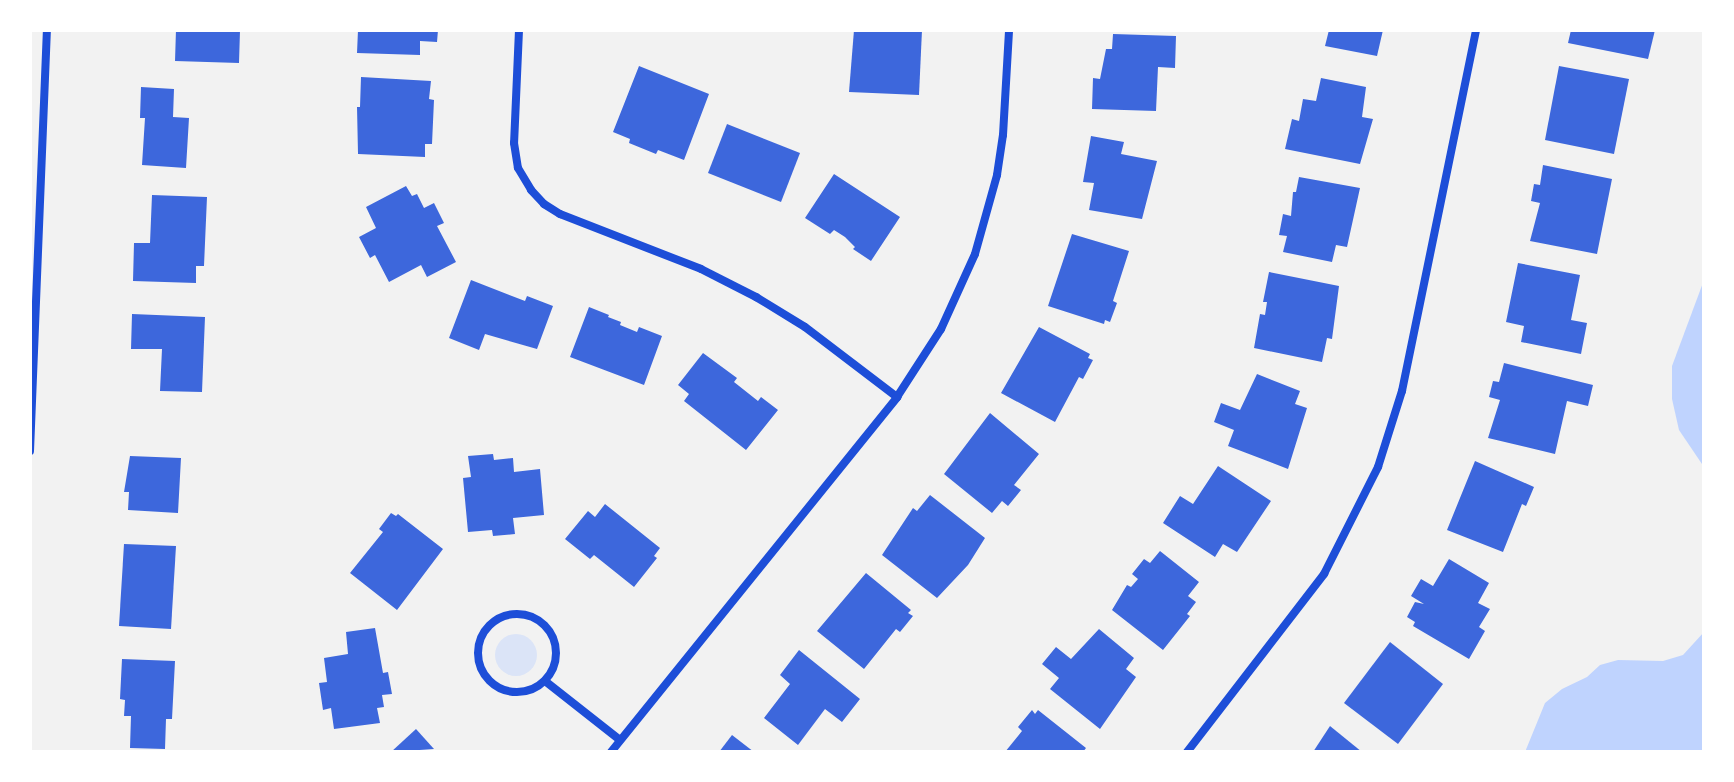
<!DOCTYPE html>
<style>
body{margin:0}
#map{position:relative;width:1734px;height:782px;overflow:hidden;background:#f2f2f2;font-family:Ubuntu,sans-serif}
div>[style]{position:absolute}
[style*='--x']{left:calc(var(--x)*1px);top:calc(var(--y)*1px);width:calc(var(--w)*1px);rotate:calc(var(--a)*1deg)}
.green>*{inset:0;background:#dbe4f7}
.round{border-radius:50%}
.water>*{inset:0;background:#bfd3fe}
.building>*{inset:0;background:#3d67dc}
.minor>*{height:8px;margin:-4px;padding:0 4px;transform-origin:4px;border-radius:4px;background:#1d4ed8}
.minor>.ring{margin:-4px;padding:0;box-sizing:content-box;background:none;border:8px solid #1d4ed8;border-radius:50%}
span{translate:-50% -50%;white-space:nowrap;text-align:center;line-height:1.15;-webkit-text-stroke:6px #fff;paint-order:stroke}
.frame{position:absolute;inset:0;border:32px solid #fff;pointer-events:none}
</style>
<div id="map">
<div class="green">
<div class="round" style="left:495px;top:634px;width:42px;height:42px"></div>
</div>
<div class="water">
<div style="clip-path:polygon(1704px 280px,1704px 467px,1679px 430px,1672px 399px,1672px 366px)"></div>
<div style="clip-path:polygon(1704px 632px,1704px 752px,1525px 752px,1545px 703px,1562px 689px,1587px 677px,1600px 665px,1618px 660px,1663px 661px,1683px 655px)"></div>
</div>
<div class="building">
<div style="clip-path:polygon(176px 30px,240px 30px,239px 63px,175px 61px)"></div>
<div style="clip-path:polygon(358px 30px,438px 30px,437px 42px,420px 41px,420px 55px,357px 53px)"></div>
<div style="clip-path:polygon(854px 30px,922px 30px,919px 95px,849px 92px)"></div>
<div style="clip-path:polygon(1329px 30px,1383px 30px,1377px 56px,1325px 46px)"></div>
<div style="clip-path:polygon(1571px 30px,1655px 30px,1648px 59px,1568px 43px)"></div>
<div style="clip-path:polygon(1113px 34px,1176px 36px,1175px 68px,1158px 67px,1156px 111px,1092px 109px,1093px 78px,1100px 79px,1106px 49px,1112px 49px)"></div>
<div style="clip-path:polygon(639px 66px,709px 94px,684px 160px,658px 150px,656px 154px,629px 143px,630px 139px,613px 132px)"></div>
<div style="clip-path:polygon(1559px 66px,1629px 79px,1614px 154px,1545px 140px)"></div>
<div style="clip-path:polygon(361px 77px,431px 81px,429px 99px,434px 100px,432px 144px,425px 144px,425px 157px,358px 154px,357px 107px,360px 107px)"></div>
<div style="clip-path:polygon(1321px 78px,1366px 87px,1362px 117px,1373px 119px,1360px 164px,1285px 149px,1292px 119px,1299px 121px,1303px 99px,1316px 101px)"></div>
<div style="clip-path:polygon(141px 87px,174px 89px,173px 117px,189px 118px,186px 168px,142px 165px,145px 118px,140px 118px)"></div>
<div style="clip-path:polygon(727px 124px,800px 153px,781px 202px,708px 173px)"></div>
<div style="clip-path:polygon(1091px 136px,1124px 142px,1121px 154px,1157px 161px,1142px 219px,1089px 210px,1094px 183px,1083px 182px)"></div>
<div style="clip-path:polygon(1543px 165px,1612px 179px,1597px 254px,1530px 241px,1540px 203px,1531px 201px,1534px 184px,1540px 185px)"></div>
<div style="clip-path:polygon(834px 174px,900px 217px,871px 261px,853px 249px,855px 247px,845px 237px,834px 230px,830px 234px,805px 218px)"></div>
<div style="clip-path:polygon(1299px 177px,1360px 188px,1347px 247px,1336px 245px,1332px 262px,1283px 252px,1287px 236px,1279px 235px,1283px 214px,1291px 216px,1293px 192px,1296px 192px)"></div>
<div style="clip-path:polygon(406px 186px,412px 196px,417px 194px,424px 208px,434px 203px,444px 223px,437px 226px,456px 262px,427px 277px,421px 265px,389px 282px,375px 255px,370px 258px,359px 237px,376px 228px,366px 207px)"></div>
<div style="clip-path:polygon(152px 195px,207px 197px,204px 266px,196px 266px,196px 283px,133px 281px,134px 243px,150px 243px)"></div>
<div style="clip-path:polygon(1072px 234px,1129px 251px,1113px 301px,1117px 303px,1110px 322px,1105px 320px,1104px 324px,1048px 306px)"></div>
<div style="clip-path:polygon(1518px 263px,1580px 275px,1571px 320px,1587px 323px,1581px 354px,1521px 342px,1524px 326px,1506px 322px)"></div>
<div style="clip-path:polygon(1269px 272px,1339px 286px,1332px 339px,1327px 338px,1322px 362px,1254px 348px,1260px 314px,1265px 315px,1267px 302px,1263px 302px)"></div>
<div style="clip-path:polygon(471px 280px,525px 301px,527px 296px,553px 306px,537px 349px,485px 334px,479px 350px,449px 338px)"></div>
<div style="clip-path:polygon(589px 307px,609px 315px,608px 317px,621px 322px,620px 325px,637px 332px,639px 327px,662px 336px,644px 385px,570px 357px)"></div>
<div style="clip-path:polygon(132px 314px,205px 317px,202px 392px,160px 391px,162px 349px,131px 349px)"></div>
<div style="clip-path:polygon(1039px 327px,1090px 354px,1088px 358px,1093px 360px,1083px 379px,1079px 377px,1055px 422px,1001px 393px)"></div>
<div style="clip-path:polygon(703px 353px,737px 378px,734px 382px,758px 401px,761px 397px,778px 410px,746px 450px,684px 401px,689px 394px,678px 385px)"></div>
<div style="clip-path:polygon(1504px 363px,1593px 385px,1588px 406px,1567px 401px,1555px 454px,1488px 438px,1500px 400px,1489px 397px,1493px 381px,1499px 382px)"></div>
<div style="clip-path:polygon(1257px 374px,1300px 391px,1295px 404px,1307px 408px,1288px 469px,1228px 446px,1234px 430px,1214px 422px,1221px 403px,1240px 410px)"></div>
<div style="clip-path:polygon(990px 413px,1039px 454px,1014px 485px,1021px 490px,1008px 506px,1002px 501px,992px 513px,944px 474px)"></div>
<div style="clip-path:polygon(493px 454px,494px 460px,513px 458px,514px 472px,540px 469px,544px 515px,513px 518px,515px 534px,493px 536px,492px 530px,468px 532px,463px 478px,471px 477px,468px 456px)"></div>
<div style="clip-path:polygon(130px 456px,181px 458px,178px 513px,128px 510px,129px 492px,124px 492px)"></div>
<div style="clip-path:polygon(1475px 461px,1534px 487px,1526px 506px,1522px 504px,1503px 552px,1447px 530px)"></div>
<div style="clip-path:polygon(1218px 466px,1271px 501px,1237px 552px,1223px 544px,1215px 557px,1163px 523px,1180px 496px,1193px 504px)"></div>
<div style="clip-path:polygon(930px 495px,985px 538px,968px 565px,937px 598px,882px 555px,913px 508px,917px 511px)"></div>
<div style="clip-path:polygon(605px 504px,660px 548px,654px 556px,657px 558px,634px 587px,594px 555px,590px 559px,565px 539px,588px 511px,595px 517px)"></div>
<div style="clip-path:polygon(391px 513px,396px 516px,398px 514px,443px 549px,397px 610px,350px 573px,383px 532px,379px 529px)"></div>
<div style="clip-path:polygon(124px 544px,176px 546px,171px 629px,119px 626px)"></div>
<div style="clip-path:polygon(1160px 551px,1199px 582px,1188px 596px,1196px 602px,1187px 614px,1190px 616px,1163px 650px,1112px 610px,1127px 585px,1131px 587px,1138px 579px,1132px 574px,1144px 559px,1150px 563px)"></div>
<div style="clip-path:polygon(1449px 559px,1489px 583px,1478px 603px,1490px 609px,1479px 627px,1485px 631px,1469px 659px,1413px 626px,1415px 622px,1407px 617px,1415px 602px,1424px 604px,1411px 596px,1421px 579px,1433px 586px)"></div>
<div style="clip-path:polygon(866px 573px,911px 610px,908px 613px,913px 616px,900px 632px,896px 629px,864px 669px,817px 631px)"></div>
<div style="clip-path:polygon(375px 628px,383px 673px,388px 672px,392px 694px,382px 695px,384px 707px,377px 708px,380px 723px,334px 729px,331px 708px,323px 710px,319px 683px,327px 682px,324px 658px,348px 654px,346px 632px)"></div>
<div style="clip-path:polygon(1099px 629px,1134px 658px,1126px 669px,1136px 677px,1100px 729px,1050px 689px,1059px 678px,1042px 664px,1056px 647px,1071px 659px)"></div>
<div style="clip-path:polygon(1390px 642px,1443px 684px,1398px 744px,1344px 703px)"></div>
<div style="clip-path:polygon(799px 650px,860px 699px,842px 722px,825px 709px,798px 745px,764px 718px,790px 684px,780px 675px)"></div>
<div style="clip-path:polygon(122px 659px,175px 661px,172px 719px,166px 719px,165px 749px,130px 748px,131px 716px,124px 716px,125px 700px,120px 699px)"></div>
<div style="clip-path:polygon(1032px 710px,1035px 714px,1038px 710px,1086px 748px,1083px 752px,1005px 752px,1022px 731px,1018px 727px)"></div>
<div style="clip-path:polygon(1330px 726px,1362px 752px,1313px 752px)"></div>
<div style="clip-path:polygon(416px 729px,434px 749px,391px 752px)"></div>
<div style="clip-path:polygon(732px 735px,754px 752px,719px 752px)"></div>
</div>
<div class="minor">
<div style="--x:519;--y:30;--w:113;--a:92.5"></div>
<div style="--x:514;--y:143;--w:25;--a:81"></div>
<div style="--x:518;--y:168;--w:26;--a:59"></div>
<div style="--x:531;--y:190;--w:19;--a:47"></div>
<div style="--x:544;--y:204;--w:19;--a:32"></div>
<div style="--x:560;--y:214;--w:151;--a:21.3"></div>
<div style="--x:701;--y:269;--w:62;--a:27"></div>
<div style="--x:756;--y:297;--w:57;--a:31.5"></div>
<div style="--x:805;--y:327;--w:116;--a:37.3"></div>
<div style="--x:30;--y:451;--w:421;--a:-87.7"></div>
<div class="ring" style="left:478px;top:614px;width:70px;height:70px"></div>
<div style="--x:545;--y:681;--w:95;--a:38.2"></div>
<div style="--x:611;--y:752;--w:456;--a:-51.1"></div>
<div style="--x:897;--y:397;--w:81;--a:-57.1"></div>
<div style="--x:941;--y:329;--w:82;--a:-65.6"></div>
<div style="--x:975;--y:254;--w:82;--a:-74.4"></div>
<div style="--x:997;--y:175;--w:40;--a:-81.5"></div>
<div style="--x:1003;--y:135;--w:105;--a:-86.7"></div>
<div style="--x:1187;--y:752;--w:225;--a:-52.4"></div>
<div style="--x:1324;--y:574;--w:120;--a:-63.2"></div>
<div style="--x:1378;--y:467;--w:80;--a:-72.5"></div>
<div style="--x:1402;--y:391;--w:369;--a:-78.4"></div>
</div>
<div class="frame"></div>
</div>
